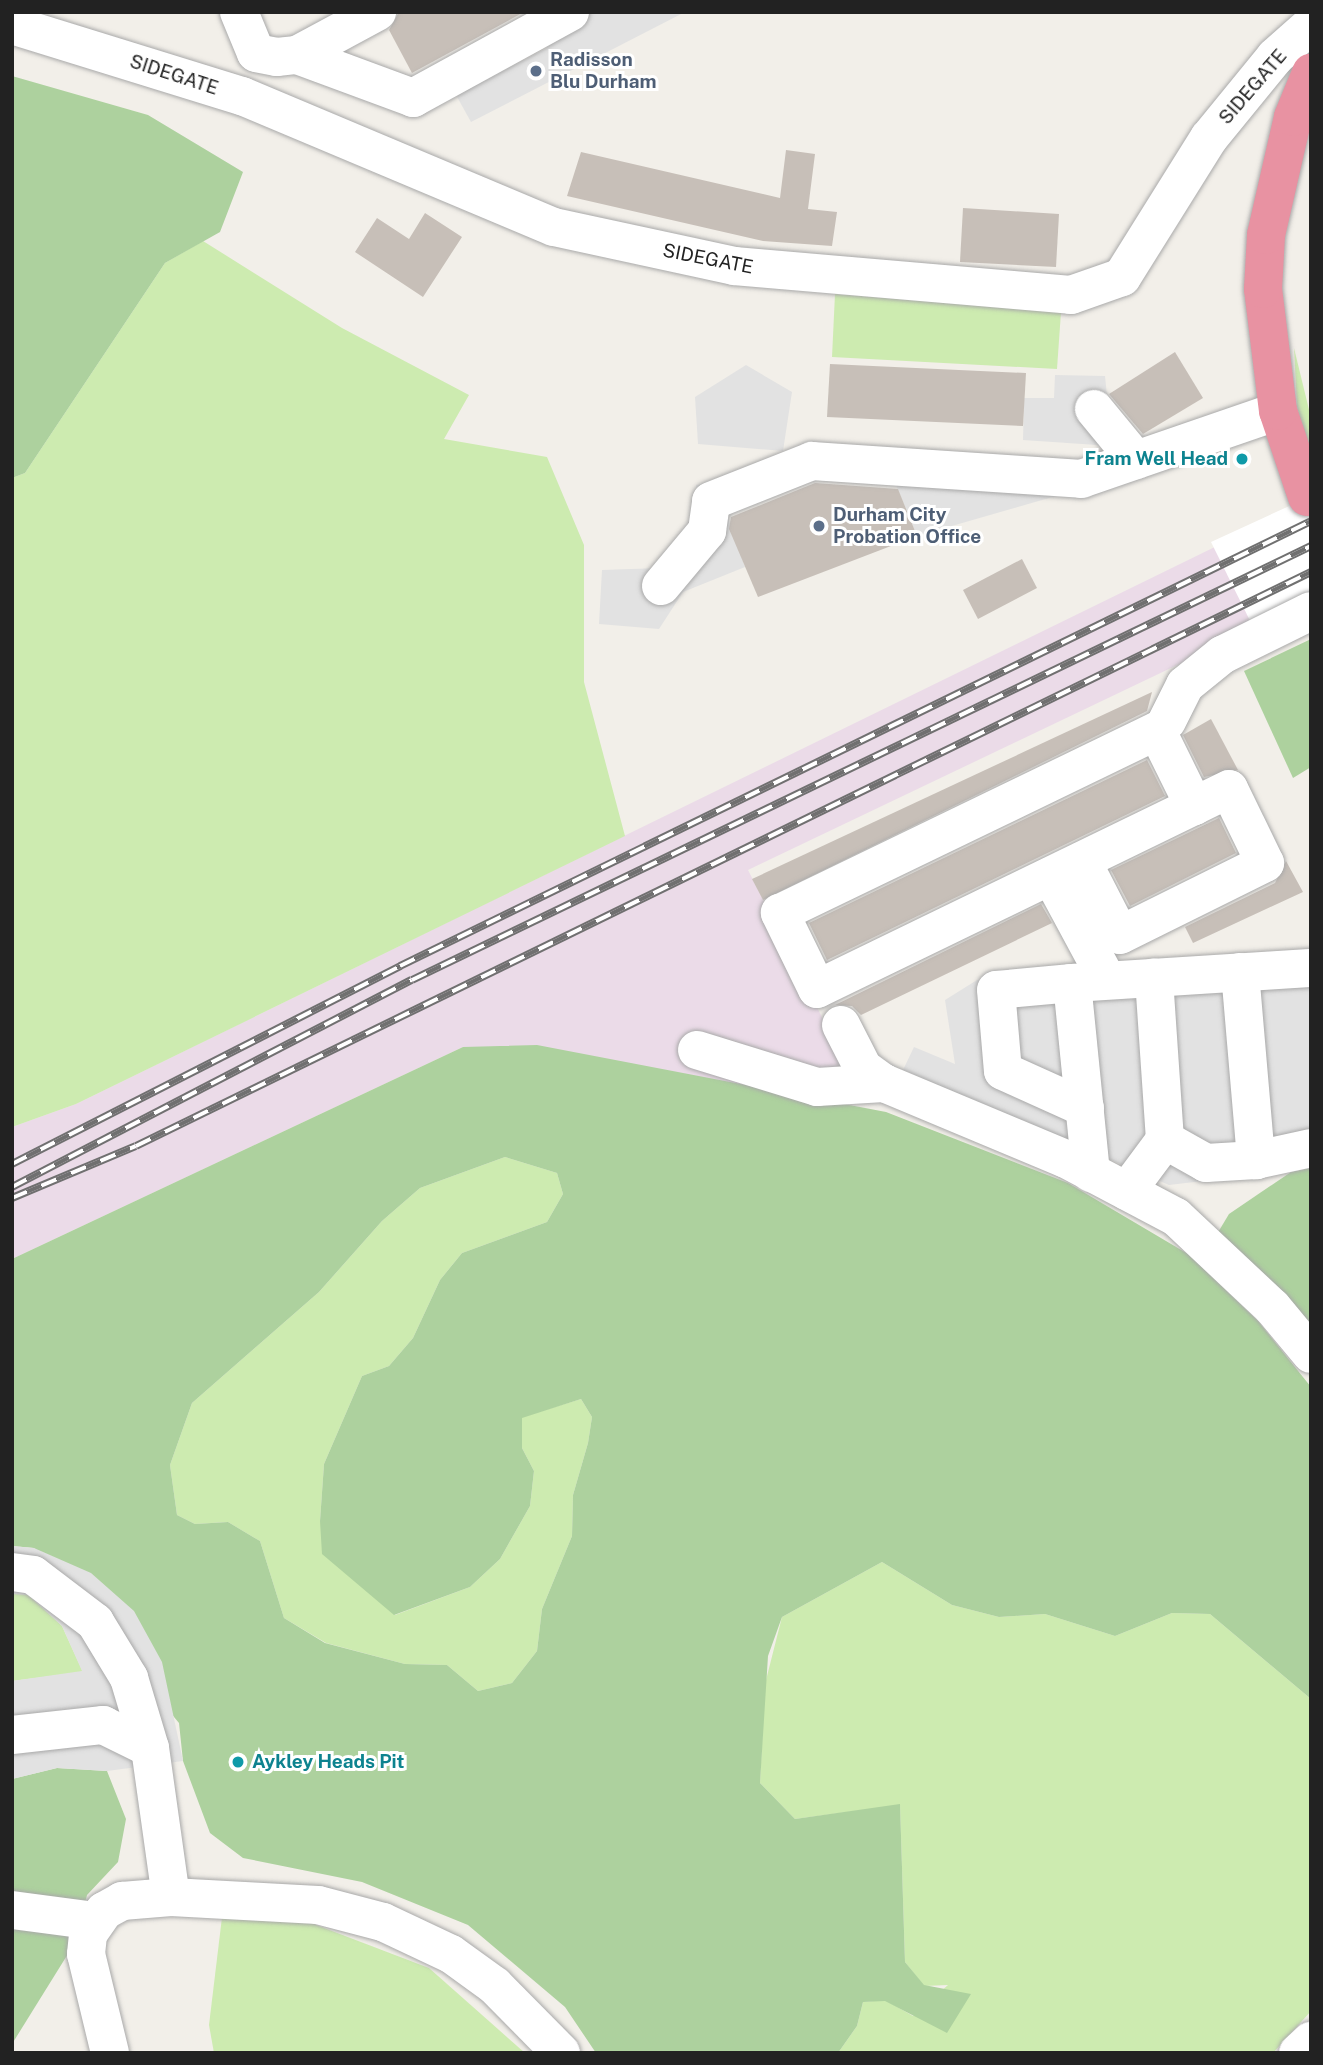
<!DOCTYPE html>
<style>
body{margin:0}
#map{position:relative;width:1323px;height:2065px;overflow:hidden;background:#f2efe9;font-family:"Public Sans",sans-serif}
div>[style]{position:absolute}
[style*='--x']{left:calc(var(--x)*1px);top:calc(var(--y)*1px);width:calc(var(--w)*1px);rotate:calc(var(--a)*1deg)}
.industrial>*{inset:0;background:#ebdbe8}
.grass>*{inset:0;background:#cdebb0}
.forest>*{inset:0;background:#add19e}
.parking>*{inset:0;background:#e2e2e2}
.pier>*{inset:0;background:#fff}
.building>*{inset:0;background:#c7bfb8}
.roads{filter:drop-shadow(0 0 2px #a9a9a9) drop-shadow(0 0 2px #a9a9a9)}
.minor>*{height:38px;margin:-19px;padding:0 19px;transform-origin:19px;border-radius:19px;background:#fff}
.highway>*{height:38px;margin:-19px;padding:0 19px;transform-origin:19px;border-radius:19px;background:#e892a2}
.rail>*{height:8px;margin-top:-4px;transform-origin:0;background:repeating-linear-gradient(90deg,#fff 0 16px,#707070 0 32px);box-sizing:border-box;border-block:2px solid #707070}
.dots>*{width:19px;height:19px;translate:-50% -50%;box-sizing:border-box;border:4px solid #fff;border-radius:50%}
span{translate:-50% -50%;white-space:nowrap;text-align:center;line-height:1.15;-webkit-text-stroke:6px #fff;paint-order:stroke}
.service-label{font-size:19px;color:#4e5e75;font-weight:700}
.left{translate:0 -50%;text-align:left}
.street-label{font-size:19px;color:#222}
.culture-label{font-size:19px;color:#0d838f;font-weight:700}
.right{translate:-100% -50%;text-align:right}
.frame{position:absolute;inset:0;border:14px solid #222;pointer-events:none}
</style>
<div id="map">
<div class="industrial">
<div style="clip-path:polygon(1311px 500px,1311px 601px,748px 870px,850px 1073px,816px 1099px,463px 1047px,12px 1259px,12px 1127px,76px 1104px)"></div>
</div>
<div class="grass">
<div style="clip-path:polygon(203px 241px,342px 328px,469px 395px,444px 439px,547px 457px,584px 545px,584px 682px,625px 836px,76px 1104px,12px 1127px,12px 478px,25px 473px,165px 263px)"></div>
<div style="clip-path:polygon(835px 294px,1061px 312px,1057px 369px,832px 357px)"></div>
<div style="clip-path:polygon(1294px 348px,1311px 418px,1311px 461px,1297px 406px)"></div>
<div style="clip-path:polygon(505px 1157px,557px 1173px,563px 1194px,547px 1222px,462px 1253px,440px 1280px,413px 1338px,389px 1366px,362px 1376px,324px 1464px,320px 1521px,395px 1615px,470px 1587px,500px 1559px,530px 1506px,534px 1471px,522px 1448px,522px 1417px,581px 1399px,592px 1417px,588px 1443px,573px 1495px,572px 1536px,542px 1609px,537px 1651px,512px 1683px,478px 1691px,447px 1665px,405px 1664px,326px 1643px,284px 1618px,260px 1541px,228px 1522px,195px 1524px,177px 1515px,170px 1465px,192px 1403px,319px 1292px,382px 1221px,420px 1188px)"></div>
<div style="clip-path:polygon(882px 1562px,952px 1605px,999px 1617px,1045px 1614px,1115px 1636px,1172px 1613px,1210px 1614px,1311px 1699px,1311px 2011px,1273px 2053px,838px 2053px,857px 2026px,863px 2002px,885px 2000px,913px 2016px,948px 1985px,924px 1986px,905px 1962px,900px 1805px,795px 1819px,760px 1783px,765px 1684px,782px 1617px)"></div>
<div style="clip-path:polygon(12px 1594px,28px 1594px,62px 1626px,83px 1672px,12px 1681px)"></div>
<div style="clip-path:polygon(223px 1909px,298px 1918px,429px 1968px,525px 2053px,214px 2053px,209px 2025px)"></div>
</div>
<div class="forest">
<div style="clip-path:polygon(12px 76px,148px 115px,243px 172px,220px 232px,165px 263px,25px 473px,12px 478px)"></div>
<div style="clip-path:polygon(1311px 639px,1311px 767px,1293px 778px,1244px 671px)"></div>
<div style="clip-path:polygon(evenodd,537px 1045px,886px 1112px,1068px 1183px,1188px 1254px,1258px 1321px,1311px 1387px,1311px 1699px,1210px 1614px,1172px 1613px,1115px 1636px,1045px 1614px,999px 1617px,952px 1605px,882px 1562px,782px 1617px,768px 1656px,760px 1783px,795px 1819px,900px 1804px,905px 1962px,924px 1985px,971px 1994px,947px 2033px,885px 2001px,863px 2002px,857px 2026px,838px 2053px,596px 2053px,565px 2007px,468px 1925px,362px 1882px,243px 1858px,210px 1833px,183px 1761px,179px 1723px,34px 1548px,12px 1546px,12px 1259px,463px 1047px,537px 1045px,505px 1157px,557px 1173px,563px 1194px,547px 1222px,462px 1253px,440px 1280px,413px 1338px,389px 1366px,362px 1376px,324px 1464px,320px 1521px,322px 1554px,394px 1615px,470px 1587px,500px 1559px,530px 1506px,534px 1471px,522px 1448px,522px 1418px,581px 1399px,592px 1417px,588px 1443px,573px 1495px,572px 1536px,542px 1609px,537px 1651px,512px 1683px,478px 1691px,447px 1665px,405px 1664px,325px 1643px,284px 1618px,260px 1541px,228px 1522px,195px 1524px,177px 1515px,170px 1465px,192px 1403px,319px 1292px,382px 1221px,420px 1188px,505px 1157px)"></div>
<div style="clip-path:polygon(1311px 1168px,1311px 1329px,1217px 1234px,1229px 1214px,1291px 1172px)"></div>
<div style="clip-path:polygon(57px 1768px,107px 1771px,126px 1819px,118px 1862px,87px 1895px,76px 1941px,12px 2044px,12px 1779px)"></div>
</div>
<div class="parking">
<div style="clip-path:polygon(530px 12px,685px 12px,471px 122px,456px 95px,547px 48px)"></div>
<div style="clip-path:polygon(746px 365px,792px 392px,783px 451px,698px 444px,695px 397px)"></div>
<div style="clip-path:polygon(1055px 375px,1105px 376px,1112px 446px,1023px 440px,1024px 398px,1054px 398px)"></div>
<div style="clip-path:polygon(894px 480px,1056px 496px,917px 536px)"></div>
<div style="clip-path:polygon(716px 483px,745px 567px,683px 592px,659px 629px,599px 624px,602px 570px,660px 568px,698px 517px,696px 485px)"></div>
<div style="clip-path:polygon(1311px 949px,1311px 1168px,1169px 1185px,903px 1070px,914px 1047px,955px 1064px,945px 1000px,977px 980px)"></div>
<div style="clip-path:polygon(12px 1546px,34px 1548px,91px 1573px,134px 1611px,162px 1662px,183px 1761px,107px 1771px,57px 1768px,12px 1779px,12px 1681px,82px 1671px,62px 1626px,28px 1595px,12px 1594px)"></div>
</div>
<div class="pier">
<div style="clip-path:polygon(1311px 496px,1311px 624px,1263px 647px,1211px 542px)"></div>
</div>
<div class="building">
<div style="clip-path:polygon(399px 12px,524px 12px,412px 73px,389px 30px)"></div>
<div style="clip-path:polygon(786px 150px,815px 154px,808px 209px,837px 212px,832px 246px,763px 241px,567px 196px,581px 152px,780px 198px)"></div>
<div style="clip-path:polygon(963px 208px,1059px 214px,1056px 267px,960px 262px)"></div>
<div style="clip-path:polygon(425px 213px,462px 237px,423px 297px,355px 252px,377px 218px,409px 239px)"></div>
<div style="clip-path:polygon(1175px 352px,1203px 398px,1143px 434px,1109px 394px)"></div>
<div style="clip-path:polygon(830px 364px,1026px 373px,1023px 426px,827px 417px)"></div>
<div style="clip-path:polygon(815px 483px,898px 489px,917px 536px,758px 597px,729px 529px,731px 517px)"></div>
<div style="clip-path:polygon(1022px 559px,1037px 588px,978px 619px,963px 590px)"></div>
<div style="clip-path:polygon(1152px 692px,1147px 711px,763px 900px,752px 879px)"></div>
<div style="clip-path:polygon(1211px 719px,1238px 770px,1204px 777px,1183px 735px)"></div>
<div style="clip-path:polygon(1147px 760px,1165px 796px,827px 960px,809px 923px)"></div>
<div style="clip-path:polygon(1219px 818px,1236px 853px,1130px 906px,1111px 870px)"></div>
<div style="clip-path:polygon(1286px 861px,1303px 892px,1193px 943px,1185px 927px,1275px 883px)"></div>
<div style="clip-path:polygon(1041px 904px,1052px 923px,861px 1015px,852px 1006px,835px 1005px)"></div>
</div>
<div class="roads">
<div class="minor">
<div style="--x:239;--y:12;--w:44;--a:67.5"></div>
<div style="--x:256;--y:53;--w:21;--a:11"></div>
<div style="--x:277;--y:57;--w:20;--a:-6"></div>
<div style="--x:297;--y:55;--w:91;--a:-28.3"></div>
<div style="--x:12;--y:25;--w:241;--a:17.2"></div>
<div style="--x:242;--y:96;--w:338;--a:22.8"></div>
<div style="--x:554;--y:227;--w:184;--a:12.2"></div>
<div style="--x:734;--y:266;--w:338;--a:4.9"></div>
<div style="--x:1071;--y:295;--w:54;--a:-19.4"></div>
<div style="--x:1122;--y:277;--w:164;--a:-58"></div>
<div style="--x:1209;--y:138;--w:104;--a:-50.8"></div>
<div style="--x:1275;--y:57;--w:48;--a:-41.6"></div>
<div style="--x:297;--y:55;--w:124;--a:20.3"></div>
<div style="--x:413;--y:98;--w:179;--a:-28.7"></div>
<div style="--x:1094;--y:409;--w:66;--a:50.5"></div>
<div style="--x:661;--y:586;--w:72;--a:-50.1"></div>
<div style="--x:707;--y:531;--w:30;--a:-82"></div>
<div style="--x:711;--y:501;--w:109;--a:-21.6"></div>
<div style="--x:812;--y:461;--w:270;--a:3.8"></div>
<div style="--x:1081;--y:479;--w:208;--a:-19"></div>
<div style="--x:1167;--y:721;--w:40;--a:-63.4"></div>
<div style="--x:1185;--y:685;--w:48;--a:-39"></div>
<div style="--x:1222;--y:655;--w:99;--a:-26.3"></div>
<div style="--x:1157;--y:731;--w:84;--a:63.7"></div>
<div style="--x:1194;--y:806;--w:419;--a:154.1"></div>
<div style="--x:817;--y:989;--w:85;--a:-116"></div>
<div style="--x:780;--y:913;--w:419;--a:-25.8"></div>
<div style="--x:1082;--y:861;--w:83;--a:62.8"></div>
<div style="--x:1120;--y:935;--w:162;--a:-26.4"></div>
<div style="--x:1265;--y:863;--w:82;--a:-115.9"></div>
<div style="--x:1229;--y:789;--w:39;--a:154"></div>
<div style="--x:1051;--y:876;--w:118;--a:61.7"></div>
<div style="--x:1240;--y:972;--w:189;--a:85.1"></div>
<div style="--x:1256;--y:1160;--w:56;--a:-12.3"></div>
<div style="--x:1072;--y:983;--w:76;--a:174.7"></div>
<div style="--x:996;--y:990;--w:81;--a:85.1"></div>
<div style="--x:1003;--y:1071;--w:90;--a:24.3"></div>
<div style="--x:841;--y:1025;--w:48;--a:62.9"></div>
<div style="--x:863;--y:1068;--w:26;--a:36"></div>
<div style="--x:884;--y:1083;--w:197;--a:22.7"></div>
<div style="--x:1066;--y:1159;--w:124;--a:27.8"></div>
<div style="--x:1176;--y:1217;--w:132;--a:43.2"></div>
<div style="--x:1272;--y:1307;--w:61;--a:50.3"></div>
<div style="--x:697;--y:1050;--w:126;--a:17.1"></div>
<div style="--x:817;--y:1087;--w:67;--a:-3.4"></div>
<div style="--x:1165;--y:1140;--w:47;--a:29.3"></div>
<div style="--x:1206;--y:1163;--w:50;--a:-3.4"></div>
<div style="--x:1091;--y:1173;--w:191;--a:-95.7"></div>
<div style="--x:1072;--y:983;--w:239;--a:-3.6"></div>
<div style="--x:1127;--y:1191;--w:64;--a:-53.3"></div>
<div style="--x:1165;--y:1140;--w:163;--a:-93.9"></div>
<div style="--x:12;--y:1572;--w:21;--a:8"></div>
<div style="--x:33;--y:1575;--w:78;--a:37.2"></div>
<div style="--x:95;--y:1622;--w:66;--a:58.7"></div>
<div style="--x:129;--y:1678;--w:73;--a:73.3"></div>
<div style="--x:150;--y:1748;--w:150;--a:82"></div>
<div style="--x:12;--y:1735;--w:92;--a:-6.3"></div>
<div style="--x:103;--y:1725;--w:52;--a:26.1"></div>
<div style="--x:12;--y:1910;--w:84;--a:7.5"></div>
<div style="--x:110;--y:2053;--w:102;--a:-103.6"></div>
<div style="--x:86;--y:1954;--w:20;--a:-84"></div>
<div style="--x:88;--y:1934;--w:28;--a:-55"></div>
<div style="--x:104;--y:1911;--w:21;--a:-29"></div>
<div style="--x:122;--y:1901;--w:49;--a:-4.7"></div>
<div style="--x:171;--y:1897;--w:147;--a:3.1"></div>
<div style="--x:318;--y:1905;--w:67;--a:14.7"></div>
<div style="--x:383;--y:1922;--w:75;--a:25.2"></div>
<div style="--x:451;--y:1954;--w:54;--a:36"></div>
<div style="--x:495;--y:1986;--w:94;--a:45.4"></div>
<div style="--x:1298;--y:2053;--w:18;--a:-43"></div>
</div>
<div class="highway">
<div style="--x:1307;--y:497;--w:91;--a:-108.6"></div>
<div style="--x:1278;--y:411;--w:123;--a:-97"></div>
<div style="--x:1263;--y:289;--w:54;--a:-86.8"></div>
<div style="--x:1266;--y:235;--w:121;--a:-77.1"></div>
<div style="--x:1293;--y:117;--w:48;--a:-67.8"></div>
</div>
</div>
<div class="rail">
<div style="--x:12;--y:1164;--w:436;--a:-27"></div>
<div style="--x:400;--y:966;--w:1014;--a:-26.03"></div>
<div style="--x:12;--y:1187;--w:450;--a:-27.4"></div>
<div style="--x:412;--y:980;--w:998;--a:-25.77"></div>
<div style="--x:12;--y:1198;--w:134;--a:-22.8"></div>
<div style="--x:136;--y:1146;--w:1308;--a:-26.04"></div>
</div>
<div class="dots">
<div style="left:536px;top:71px;background:#5c6f8a"></div>
<div style="left:1242px;top:459px;background:#0f9aa8"></div>
<div style="left:819px;top:526px;background:#5c6f8a"></div>
<div style="left:238px;top:1762px;background:#0f9aa8"></div>
</div>
<div class="service-label">
<span class="left" style="left:550px;top:71px">Radisson<br>Blu Durham</span>
<span class="left" style="left:833px;top:526px">Durham City<br>Probation Office</span>
</div>
<div class="street-label">
<span style="left:174px;top:75px;rotate:18deg">SIDEGATE</span>
<span style="left:1253px;top:87px;rotate:-49deg">SIDEGATE</span>
<span style="left:708px;top:259px;rotate:11deg">SIDEGATE</span>
</div>
<div class="culture-label">
<span class="right" style="left:1228px;top:459px">Fram Well Head</span>
<span class="left" style="left:252px;top:1762px">Aykley Heads Pit</span>
</div>
<div class="frame"></div>
</div>
